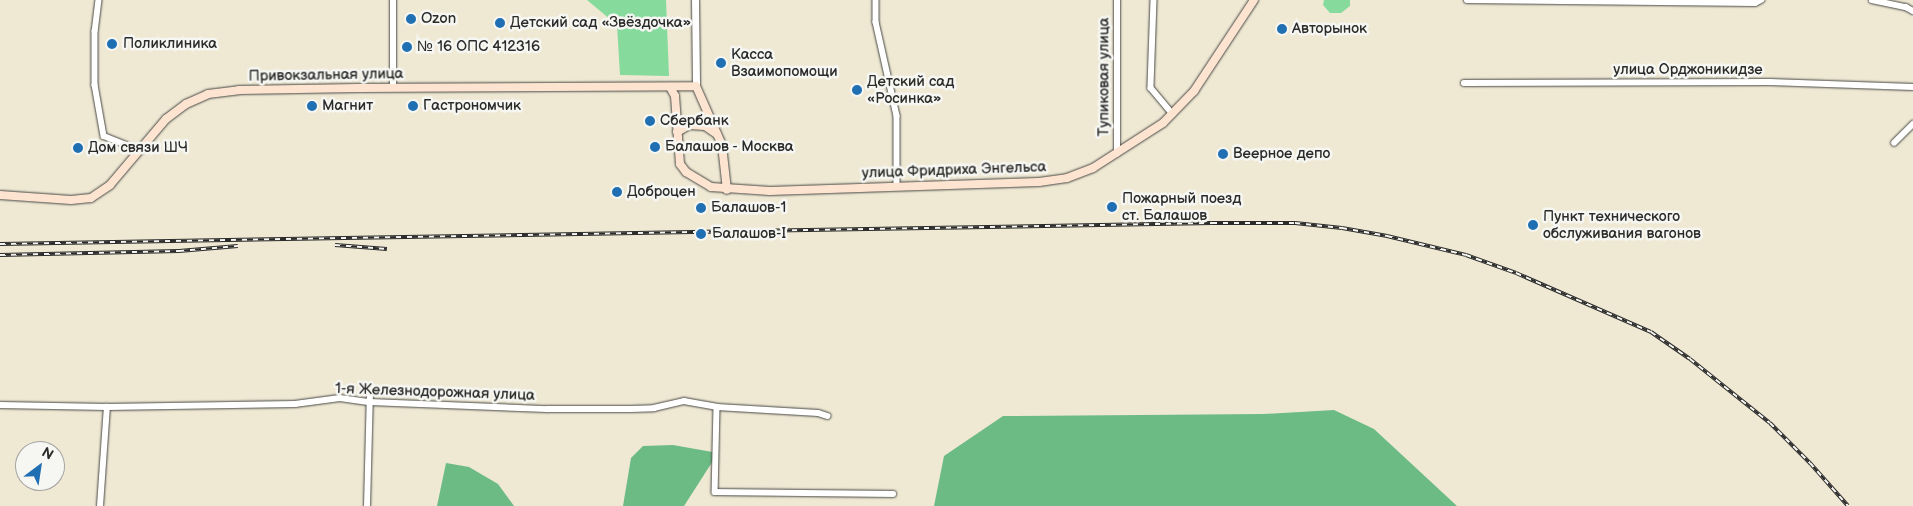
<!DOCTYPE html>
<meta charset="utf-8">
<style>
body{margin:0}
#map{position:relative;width:1913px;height:506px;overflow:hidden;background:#efe9d4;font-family:"Balsamiq Sans",sans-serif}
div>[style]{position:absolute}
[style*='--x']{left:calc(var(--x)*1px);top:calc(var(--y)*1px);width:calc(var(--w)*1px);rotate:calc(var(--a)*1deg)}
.green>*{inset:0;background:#85da9c}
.forest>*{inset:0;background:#6cba84}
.roads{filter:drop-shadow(0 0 1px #484844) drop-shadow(0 0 1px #484844)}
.minor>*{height:5.5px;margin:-2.75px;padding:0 2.75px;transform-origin:2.75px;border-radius:2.75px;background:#fff}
.tertiary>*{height:7px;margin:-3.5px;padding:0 3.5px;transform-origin:3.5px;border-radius:3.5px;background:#fff}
.secondary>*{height:8px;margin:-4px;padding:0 4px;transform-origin:4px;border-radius:4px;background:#fde4d1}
.rail>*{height:4px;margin-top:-2px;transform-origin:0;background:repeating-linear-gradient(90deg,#f6f6f2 0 5.5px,#2b2b2b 0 11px);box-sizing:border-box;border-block:1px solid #2b2b2b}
.dots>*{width:14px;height:14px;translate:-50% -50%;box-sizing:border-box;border:2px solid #f6f6f2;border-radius:50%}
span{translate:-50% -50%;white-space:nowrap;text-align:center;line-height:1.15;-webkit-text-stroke:5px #f6f6f2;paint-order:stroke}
.poi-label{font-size:15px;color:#2b2b2b}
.left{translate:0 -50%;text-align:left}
.street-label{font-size:15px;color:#2b2b2b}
.north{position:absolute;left:15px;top:441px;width:50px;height:50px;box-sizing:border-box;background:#f6f6f2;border:1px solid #a5a5a2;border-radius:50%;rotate:31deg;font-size:14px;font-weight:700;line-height:20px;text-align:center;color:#2b2b2b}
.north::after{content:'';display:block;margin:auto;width:18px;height:22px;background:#1f6fb2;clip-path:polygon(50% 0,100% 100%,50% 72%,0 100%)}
</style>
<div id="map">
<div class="green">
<div style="clip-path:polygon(587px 0,666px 0,669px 76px,620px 75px,617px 25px)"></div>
<div style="clip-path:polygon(1324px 0,1350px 0,1350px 6px,1341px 13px,1330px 13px,1323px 5px)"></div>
</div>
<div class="forest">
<div style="clip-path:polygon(1334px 410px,1374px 429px,1457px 506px,934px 506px,944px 456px,1003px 416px,1264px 414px)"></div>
<div style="clip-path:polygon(673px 445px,718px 453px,684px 506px,623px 506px,631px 458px,643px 446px)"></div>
<div style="clip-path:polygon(446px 463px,469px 467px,498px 484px,514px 506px,437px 506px)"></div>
</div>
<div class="roads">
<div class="minor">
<div style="--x:99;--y:0;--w:31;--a:97"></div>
<div style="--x:95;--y:31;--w:54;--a:90"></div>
<div style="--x:95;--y:85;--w:52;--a:80"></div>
<div style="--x:104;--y:136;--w:37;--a:22"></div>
<div style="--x:876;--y:0;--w:22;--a:90"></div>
<div style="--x:876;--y:22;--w:96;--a:77.4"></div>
<div style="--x:897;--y:116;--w:71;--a:90"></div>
<div style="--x:1154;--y:0;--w:88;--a:92"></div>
<div style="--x:1151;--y:88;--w:34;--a:50"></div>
<div style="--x:1467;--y:0;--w:288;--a:0.6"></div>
<div style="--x:1755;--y:3;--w:7;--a:-27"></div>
<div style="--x:1872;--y:0;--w:35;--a:12"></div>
<div style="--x:1906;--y:7;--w:8;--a:30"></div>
<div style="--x:1464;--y:83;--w:306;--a:-0.2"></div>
<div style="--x:1770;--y:82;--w:143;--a:2"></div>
<div style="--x:393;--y:88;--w:88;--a:-90"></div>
<div style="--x:1894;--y:143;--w:27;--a:-45"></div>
<div style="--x:1117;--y:154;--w:154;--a:-90"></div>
<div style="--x:0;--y:405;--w:107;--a:1.1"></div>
<div style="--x:107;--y:407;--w:188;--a:-0.9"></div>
<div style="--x:295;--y:404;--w:45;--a:-7.6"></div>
<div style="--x:340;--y:398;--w:30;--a:8"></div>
<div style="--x:370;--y:402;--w:177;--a:2.3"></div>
<div style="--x:547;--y:409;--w:84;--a:0"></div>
<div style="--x:631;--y:409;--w:23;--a:-2"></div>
<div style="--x:654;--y:408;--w:31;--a:-13"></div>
<div style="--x:684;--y:401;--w:34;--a:10"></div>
<div style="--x:717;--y:407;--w:101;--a:3.4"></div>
<div style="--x:818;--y:413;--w:10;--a:17"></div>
<div style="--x:717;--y:407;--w:85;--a:91.3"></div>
<div style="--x:715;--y:492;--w:178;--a:0.6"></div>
<div style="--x:100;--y:506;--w:99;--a:-86"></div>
<div style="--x:367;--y:506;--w:111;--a:-88.5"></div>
</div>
<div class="tertiary">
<div style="--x:695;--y:0;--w:86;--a:89.3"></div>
</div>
<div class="secondary">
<div style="--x:670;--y:87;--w:10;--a:61"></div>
<div style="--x:675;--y:96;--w:68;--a:85.8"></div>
<div style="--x:680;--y:164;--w:10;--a:53"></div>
<div style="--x:686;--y:172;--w:29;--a:31"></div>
<div style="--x:711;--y:187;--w:59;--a:3.9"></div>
<div style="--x:770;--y:191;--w:269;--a:-1.9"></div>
<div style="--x:1039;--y:182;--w:28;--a:-8"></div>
<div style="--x:1067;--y:178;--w:28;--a:-21"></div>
<div style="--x:1093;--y:168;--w:83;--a:-32.7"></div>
<div style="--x:1163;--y:123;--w:45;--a:-45.9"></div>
<div style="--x:1194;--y:91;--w:109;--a:-56.6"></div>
<div style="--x:677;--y:132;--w:14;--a:-30"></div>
<div style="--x:689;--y:125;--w:16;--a:4"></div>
<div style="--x:705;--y:126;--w:14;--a:34"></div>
<div style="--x:0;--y:195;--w:71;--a:4"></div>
<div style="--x:71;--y:200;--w:20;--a:-6"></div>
<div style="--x:91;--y:198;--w:23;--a:-34"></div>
<div style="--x:110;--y:185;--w:87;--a:-49.7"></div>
<div style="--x:166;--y:119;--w:25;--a:-37"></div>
<div style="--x:186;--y:104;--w:24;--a:-24"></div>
<div style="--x:208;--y:94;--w:31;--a:-7"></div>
<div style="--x:239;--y:90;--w:119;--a:-1"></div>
<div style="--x:358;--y:88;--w:338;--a:-0.3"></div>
<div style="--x:696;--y:86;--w:64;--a:66.2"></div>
<div style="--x:722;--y:145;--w:45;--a:83.7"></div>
</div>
</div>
<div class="rail">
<div style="--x:0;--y:244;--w:1212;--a:-0.99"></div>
<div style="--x:1212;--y:223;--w:83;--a:0"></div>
<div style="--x:1295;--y:223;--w:47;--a:6.1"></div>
<div style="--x:1342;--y:228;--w:46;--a:10.1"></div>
<div style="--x:1387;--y:236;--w:81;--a:13.5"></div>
<div style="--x:1466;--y:255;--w:53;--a:19.8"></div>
<div style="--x:1516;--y:273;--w:147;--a:23.6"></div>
<div style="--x:1651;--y:332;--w:47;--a:34.7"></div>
<div style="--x:1690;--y:359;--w:102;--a:38.7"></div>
<div style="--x:1770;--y:423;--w:57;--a:45"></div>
<div style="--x:1810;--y:463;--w:57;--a:48.5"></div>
<div style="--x:335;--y:245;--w:52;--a:4.4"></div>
<div style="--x:0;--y:255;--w:179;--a:-1.3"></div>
<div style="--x:179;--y:251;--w:59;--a:-4.8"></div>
</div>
<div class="dots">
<div style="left:411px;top:19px;background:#1f6fb2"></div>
<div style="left:500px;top:23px;background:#1f6fb2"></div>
<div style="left:1282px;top:29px;background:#1f6fb2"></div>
<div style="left:112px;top:44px;background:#1f6fb2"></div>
<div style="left:407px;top:47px;background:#1f6fb2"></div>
<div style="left:721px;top:63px;background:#1f6fb2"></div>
<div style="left:857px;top:90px;background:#1f6fb2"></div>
<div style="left:312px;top:106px;background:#1f6fb2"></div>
<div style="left:413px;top:106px;background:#1f6fb2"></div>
<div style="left:650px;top:121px;background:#1f6fb2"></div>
<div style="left:655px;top:147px;background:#1f6fb2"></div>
<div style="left:78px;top:148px;background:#1f6fb2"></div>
<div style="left:1223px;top:154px;background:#1f6fb2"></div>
<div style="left:617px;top:192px;background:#1f6fb2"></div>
<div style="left:1112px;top:207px;background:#1f6fb2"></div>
<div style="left:701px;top:208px;background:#1f6fb2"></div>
<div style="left:1533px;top:225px;background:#1f6fb2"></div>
<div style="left:701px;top:234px;background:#1f6fb2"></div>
</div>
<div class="poi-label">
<span class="left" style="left:421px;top:19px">Ozon</span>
<span class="left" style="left:510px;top:23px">Детский сад «Звёздочка»</span>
<span class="left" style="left:1292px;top:29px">Авторынок</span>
<span class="left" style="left:123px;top:44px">Поликлиника</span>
<span class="left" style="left:417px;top:47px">№ 16 ОПС 412316</span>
<span class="left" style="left:731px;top:63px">Касса<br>Взаимопомощи</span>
<span class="left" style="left:867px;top:90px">Детский сад<br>«Росинка»</span>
<span class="left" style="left:322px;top:106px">Магнит</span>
<span class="left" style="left:423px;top:106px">Гастрономчик</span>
<span class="left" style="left:660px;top:121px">Сбербанк</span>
<span class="left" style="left:665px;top:147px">Балашов - Москва</span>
<span class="left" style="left:88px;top:148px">Дом связи ШЧ</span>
<span class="left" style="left:1233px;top:154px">Веерное депо</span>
<span class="left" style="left:627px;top:192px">Доброцен</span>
<span class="left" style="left:1122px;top:207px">Пожарный поезд<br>ст. Балашов</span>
<span class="left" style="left:711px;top:208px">Балашов-1</span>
<span class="left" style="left:1543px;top:225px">Пункт технического<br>обслуживания вагонов</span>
<span class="left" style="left:712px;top:234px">Балашов-I</span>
</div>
<div class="street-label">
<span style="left:1688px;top:70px">улица Орджоникидзе</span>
<span style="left:326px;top:75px;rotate:-1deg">Привокзальная улица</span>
<span style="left:1104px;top:77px;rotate:-90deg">Тупиковая улица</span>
<span style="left:954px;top:170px;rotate:-2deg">улица Фридриха Энгельса</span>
<span style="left:435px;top:392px;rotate:2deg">1-я Железнодорожная улица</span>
</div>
<div class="north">N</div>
</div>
